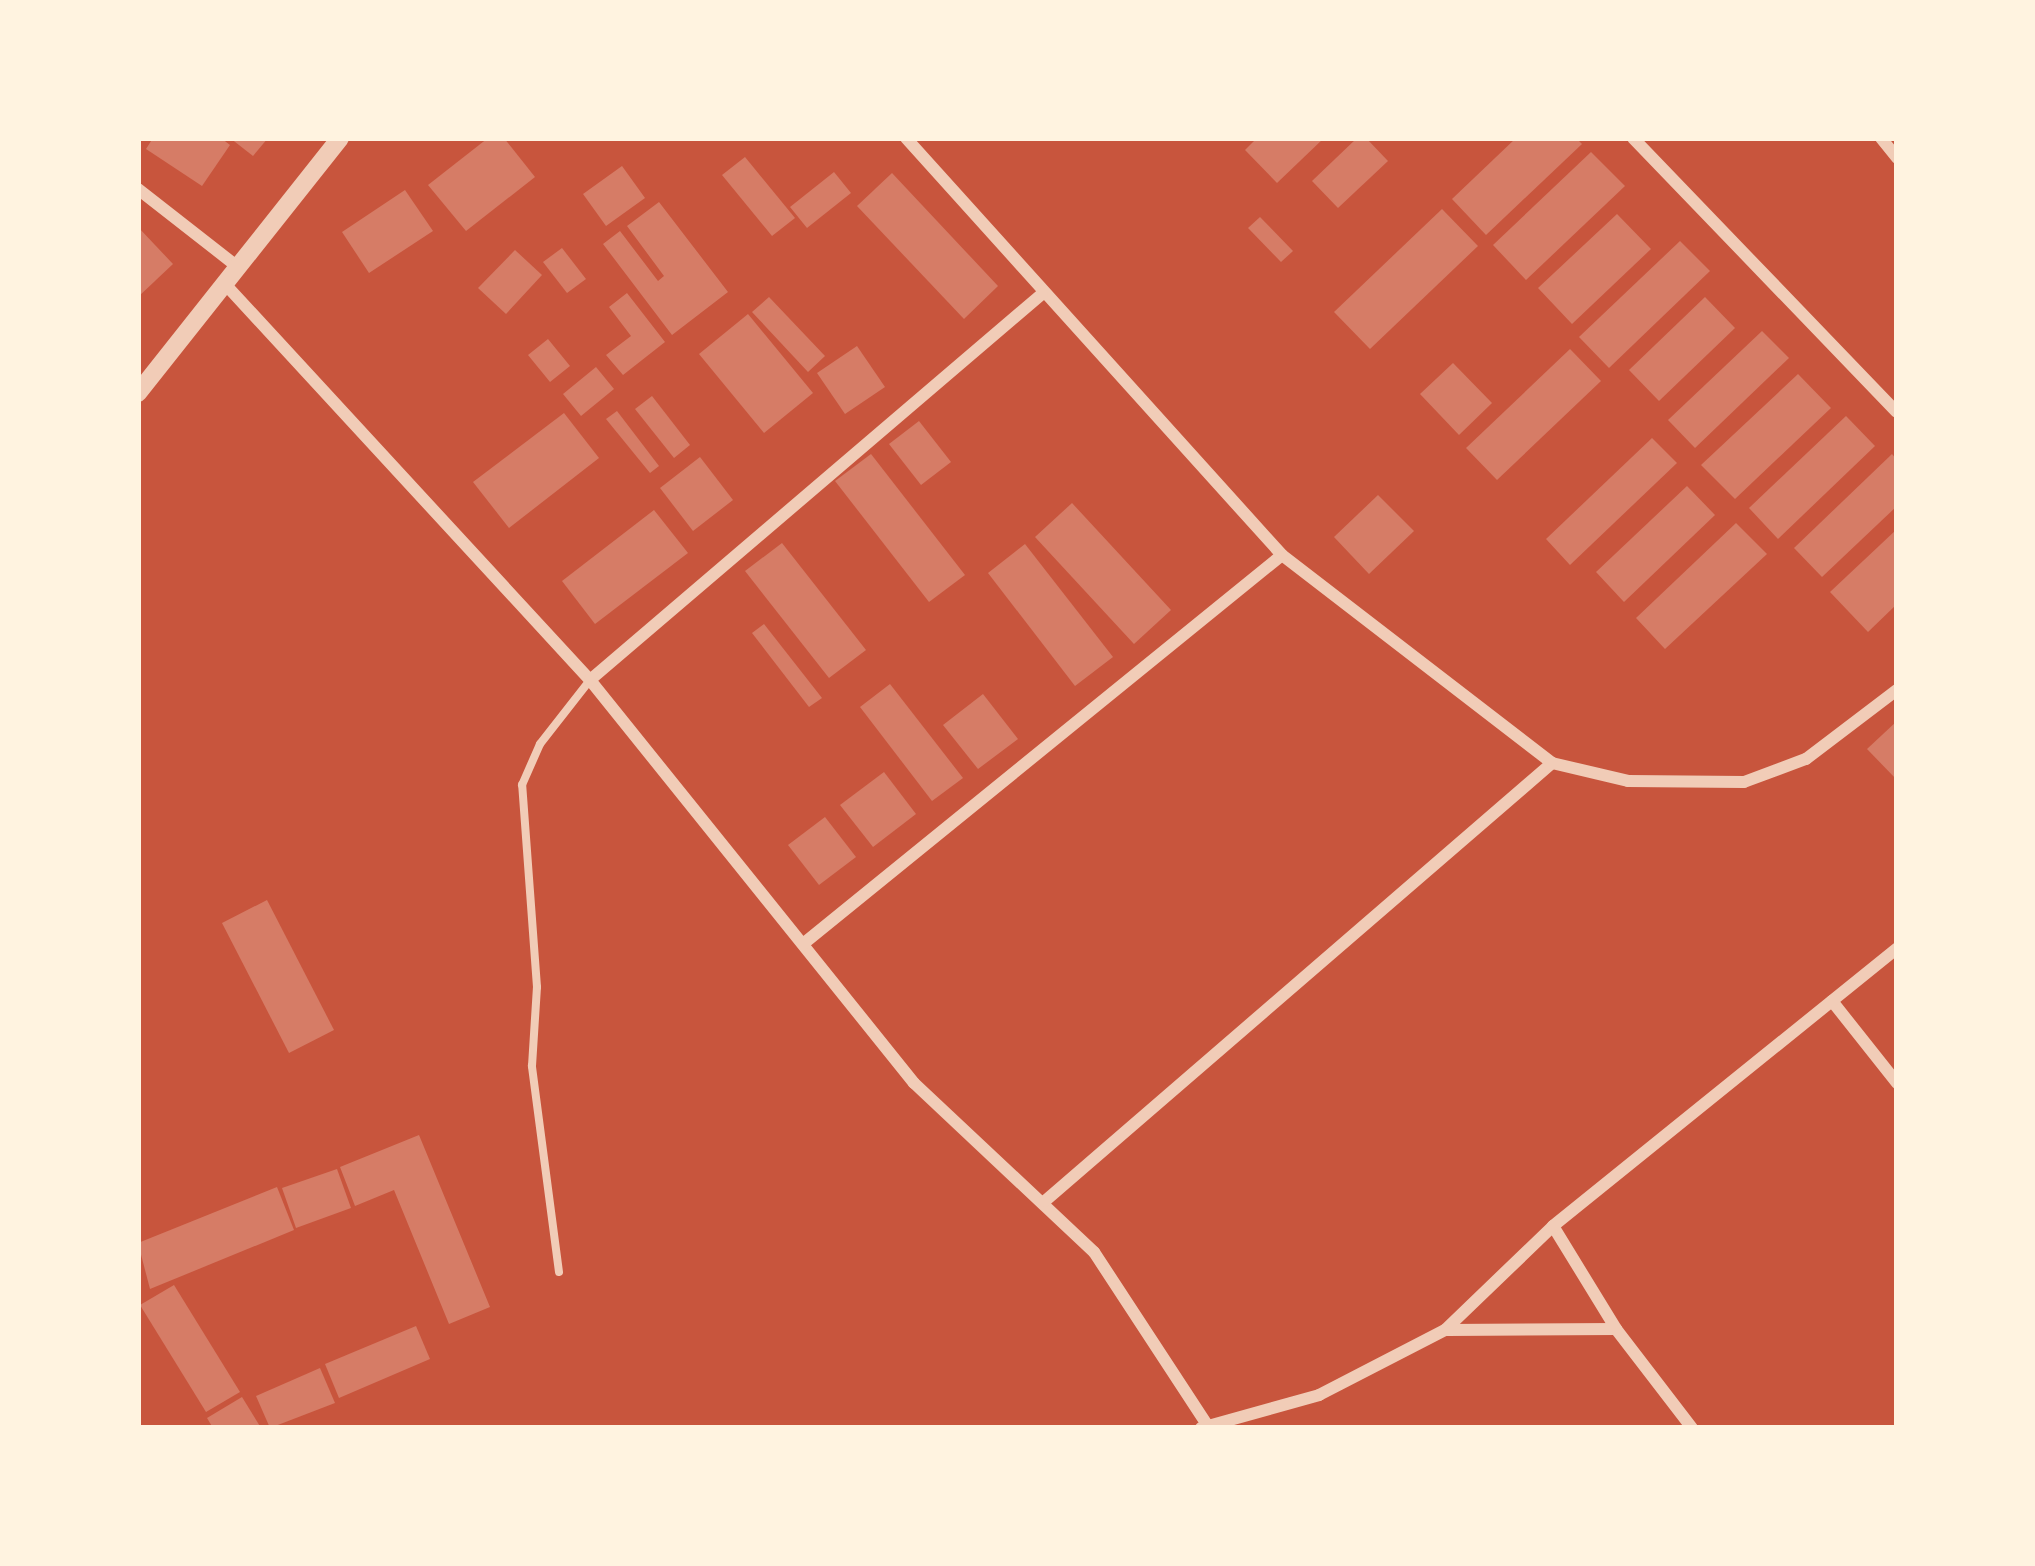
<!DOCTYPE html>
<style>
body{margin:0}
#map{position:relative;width:2035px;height:1566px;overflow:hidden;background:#c8553d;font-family:Jost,sans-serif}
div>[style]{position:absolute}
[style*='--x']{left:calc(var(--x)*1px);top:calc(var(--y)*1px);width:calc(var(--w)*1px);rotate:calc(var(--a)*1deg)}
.building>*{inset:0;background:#d67c66}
.service>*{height:8px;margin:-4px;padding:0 4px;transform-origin:4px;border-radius:4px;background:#f1ccb7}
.minor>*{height:12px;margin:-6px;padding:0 6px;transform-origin:6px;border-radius:6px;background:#f1ccb7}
.tertiary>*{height:18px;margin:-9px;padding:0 9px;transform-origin:9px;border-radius:9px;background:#f1ccb7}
span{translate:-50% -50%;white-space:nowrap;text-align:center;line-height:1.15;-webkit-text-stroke:12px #fff3e0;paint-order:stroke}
.frame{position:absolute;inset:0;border:141px solid #fff3e0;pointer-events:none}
</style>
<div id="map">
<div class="building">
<div style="clip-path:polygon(153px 138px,221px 138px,230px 145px,202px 186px,146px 149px)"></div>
<div style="clip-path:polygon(230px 138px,268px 138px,253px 156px)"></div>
<div style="clip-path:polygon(488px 138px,504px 138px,535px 177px,466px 231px,428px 185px)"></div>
<div style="clip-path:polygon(1257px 138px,1324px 138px,1277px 183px,1245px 150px)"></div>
<div style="clip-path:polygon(1357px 138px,1366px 138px,1388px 161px,1338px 208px,1312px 181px)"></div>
<div style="clip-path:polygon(1516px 138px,1576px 138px,1582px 144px,1486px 235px,1452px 199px)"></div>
<div style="clip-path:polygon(1591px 152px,1625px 186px,1526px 280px,1493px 245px)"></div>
<div style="clip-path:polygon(745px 157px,795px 218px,772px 236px,722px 175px)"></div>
<div style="clip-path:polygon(622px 166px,645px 198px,606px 226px,583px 194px)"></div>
<div style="clip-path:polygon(834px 172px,851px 193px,807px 228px,790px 207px)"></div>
<div style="clip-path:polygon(892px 173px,998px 286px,964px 319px,857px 206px)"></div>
<div style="clip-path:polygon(405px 190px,433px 231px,369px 273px,342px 232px)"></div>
<div style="clip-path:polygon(659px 202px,728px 292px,672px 335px,603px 244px,620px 231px,658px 281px,664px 276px,627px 226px)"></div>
<div style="clip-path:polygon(1442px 209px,1478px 246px,1370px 349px,1334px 312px)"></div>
<div style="clip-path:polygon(1617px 214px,1651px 249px,1572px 324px,1538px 288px)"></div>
<div style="clip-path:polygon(1260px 217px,1293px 251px,1281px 262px,1248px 228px)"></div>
<div style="clip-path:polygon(138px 227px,173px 264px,138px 297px)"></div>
<div style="clip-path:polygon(1680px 241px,1710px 271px,1609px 368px,1579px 337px)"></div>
<div style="clip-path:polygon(562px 248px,586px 279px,567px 293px,543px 262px)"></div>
<div style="clip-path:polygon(515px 250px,542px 275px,506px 314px,478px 288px)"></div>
<div style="clip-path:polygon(627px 293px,665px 342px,623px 375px,606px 355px,631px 336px,609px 307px)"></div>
<div style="clip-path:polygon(769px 297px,825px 356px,808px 372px,752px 312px)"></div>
<div style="clip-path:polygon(1705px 297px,1735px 328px,1659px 401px,1629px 370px)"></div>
<div style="clip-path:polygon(748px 314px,813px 393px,764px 433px,699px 354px)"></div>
<div style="clip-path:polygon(1762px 331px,1789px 358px,1695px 448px,1668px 420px)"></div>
<div style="clip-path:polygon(548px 339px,570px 366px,550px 382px,528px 355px)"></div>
<div style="clip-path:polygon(857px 346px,885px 387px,845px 414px,817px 373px)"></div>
<div style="clip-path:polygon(1570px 349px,1601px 381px,1497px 480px,1466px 448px)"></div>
<div style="clip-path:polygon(1453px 363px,1492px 403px,1459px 435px,1420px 394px)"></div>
<div style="clip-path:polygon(596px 367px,614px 389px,581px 416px,563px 394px)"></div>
<div style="clip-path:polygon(1798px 374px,1831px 408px,1735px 499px,1701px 465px)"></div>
<div style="clip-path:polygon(652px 396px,690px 445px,674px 458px,635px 409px)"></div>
<div style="clip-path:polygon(617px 411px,659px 466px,650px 473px,606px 419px)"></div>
<div style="clip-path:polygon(564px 413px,599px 458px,509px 528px,473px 482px)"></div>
<div style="clip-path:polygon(1846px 416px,1875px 446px,1778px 539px,1749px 508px)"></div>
<div style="clip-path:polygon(919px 421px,951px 462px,921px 485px,889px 444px)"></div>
<div style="clip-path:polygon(1652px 438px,1677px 463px,1570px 565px,1546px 539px)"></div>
<div style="clip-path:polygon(871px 454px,965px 575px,929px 602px,835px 481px)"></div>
<div style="clip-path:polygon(1892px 454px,1897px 460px,1897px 506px,1822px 577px,1794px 548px)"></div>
<div style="clip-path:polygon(700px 457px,733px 500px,693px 531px,660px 488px)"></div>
<div style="clip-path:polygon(1687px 486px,1715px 515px,1624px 602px,1596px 572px)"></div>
<div style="clip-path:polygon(1378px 495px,1414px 531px,1369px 574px,1334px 537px)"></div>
<div style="clip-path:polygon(1072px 503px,1171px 610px,1134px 644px,1035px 537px)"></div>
<div style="clip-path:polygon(654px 510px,688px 553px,595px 624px,562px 581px)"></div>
<div style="clip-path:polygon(1736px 523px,1767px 554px,1665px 649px,1636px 618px)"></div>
<div style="clip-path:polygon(1897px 529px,1897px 604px,1868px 632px,1830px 592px)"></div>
<div style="clip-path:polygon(782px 543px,866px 650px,829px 678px,745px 571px)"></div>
<div style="clip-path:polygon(1025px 544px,1113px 657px,1075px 686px,988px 573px)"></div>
<div style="clip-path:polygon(764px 624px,822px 698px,809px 707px,752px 633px)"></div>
<div style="clip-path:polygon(890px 684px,963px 778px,932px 801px,860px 707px)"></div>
<div style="clip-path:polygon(983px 694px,1018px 739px,978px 769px,943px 725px)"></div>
<div style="clip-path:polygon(1897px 721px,1897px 780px,1867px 749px)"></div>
<div style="clip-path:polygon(884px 772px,916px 814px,873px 847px,840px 805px)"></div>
<div style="clip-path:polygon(825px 817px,856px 857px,819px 885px,788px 845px)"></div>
<div style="clip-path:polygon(267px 900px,334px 1030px,289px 1053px,222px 923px)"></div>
<div style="clip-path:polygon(419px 1135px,490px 1307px,449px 1324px,394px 1190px,355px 1206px,340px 1167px)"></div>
<div style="clip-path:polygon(337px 1169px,351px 1208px,296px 1228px,282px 1188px)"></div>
<div style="clip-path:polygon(277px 1187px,294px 1230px,150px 1289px,138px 1243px)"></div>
<div style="clip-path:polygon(174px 1285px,240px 1392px,206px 1412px,140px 1305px)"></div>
<div style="clip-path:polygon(416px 1326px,430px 1359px,339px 1398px,325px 1364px)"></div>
<div style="clip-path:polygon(320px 1368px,335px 1403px,270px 1428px,256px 1396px)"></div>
<div style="clip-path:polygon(242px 1397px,261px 1428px,213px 1428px,207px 1418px)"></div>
</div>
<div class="service">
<div style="--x:559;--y:1272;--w:208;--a:-97.5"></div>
<div style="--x:532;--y:1066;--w:79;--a:-86.4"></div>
<div style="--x:537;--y:987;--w:203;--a:-94.2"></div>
<div style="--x:522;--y:785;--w:45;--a:-66.3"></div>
<div style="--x:540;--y:744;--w:81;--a:-52"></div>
</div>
<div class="minor">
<div style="--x:906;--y:138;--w:561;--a:47.96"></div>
<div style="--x:1282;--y:555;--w:341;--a:37.6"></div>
<div style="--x:1552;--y:763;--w:78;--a:13.3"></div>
<div style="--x:1628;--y:781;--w:116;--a:0.5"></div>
<div style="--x:1744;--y:782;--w:66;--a:-20.4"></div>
<div style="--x:1806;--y:759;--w:114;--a:-37.2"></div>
<div style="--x:1633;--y:138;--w:380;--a:46.1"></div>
<div style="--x:1881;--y:138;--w:26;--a:51"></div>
<div style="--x:138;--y:189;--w:127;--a:38"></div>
<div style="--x:225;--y:284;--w:539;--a:47.33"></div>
<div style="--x:590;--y:680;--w:517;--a:51.2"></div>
<div style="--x:914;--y:1083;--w:247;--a:43.2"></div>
<div style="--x:1094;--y:1252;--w:208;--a:56.8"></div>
<div style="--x:590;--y:680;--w:594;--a:-40.5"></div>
<div style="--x:803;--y:944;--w:617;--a:-39.08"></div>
<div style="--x:1832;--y:1001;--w:105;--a:51.6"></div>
<div style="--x:1045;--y:1201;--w:670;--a:-40.82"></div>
<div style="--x:1553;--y:1226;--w:121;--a:58.5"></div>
<div style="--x:1616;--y:1329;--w:125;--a:52.5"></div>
<div style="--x:1447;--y:1330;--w:169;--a:-0.3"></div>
<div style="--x:1201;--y:1428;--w:123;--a:-15.6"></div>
<div style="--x:1319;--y:1395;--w:142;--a:-27.3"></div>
<div style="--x:1445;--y:1330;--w:150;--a:-43.9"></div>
<div style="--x:1553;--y:1226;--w:442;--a:-38.9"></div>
</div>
<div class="tertiary">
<div style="--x:138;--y:393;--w:325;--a:-51.6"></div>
</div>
<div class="frame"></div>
</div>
